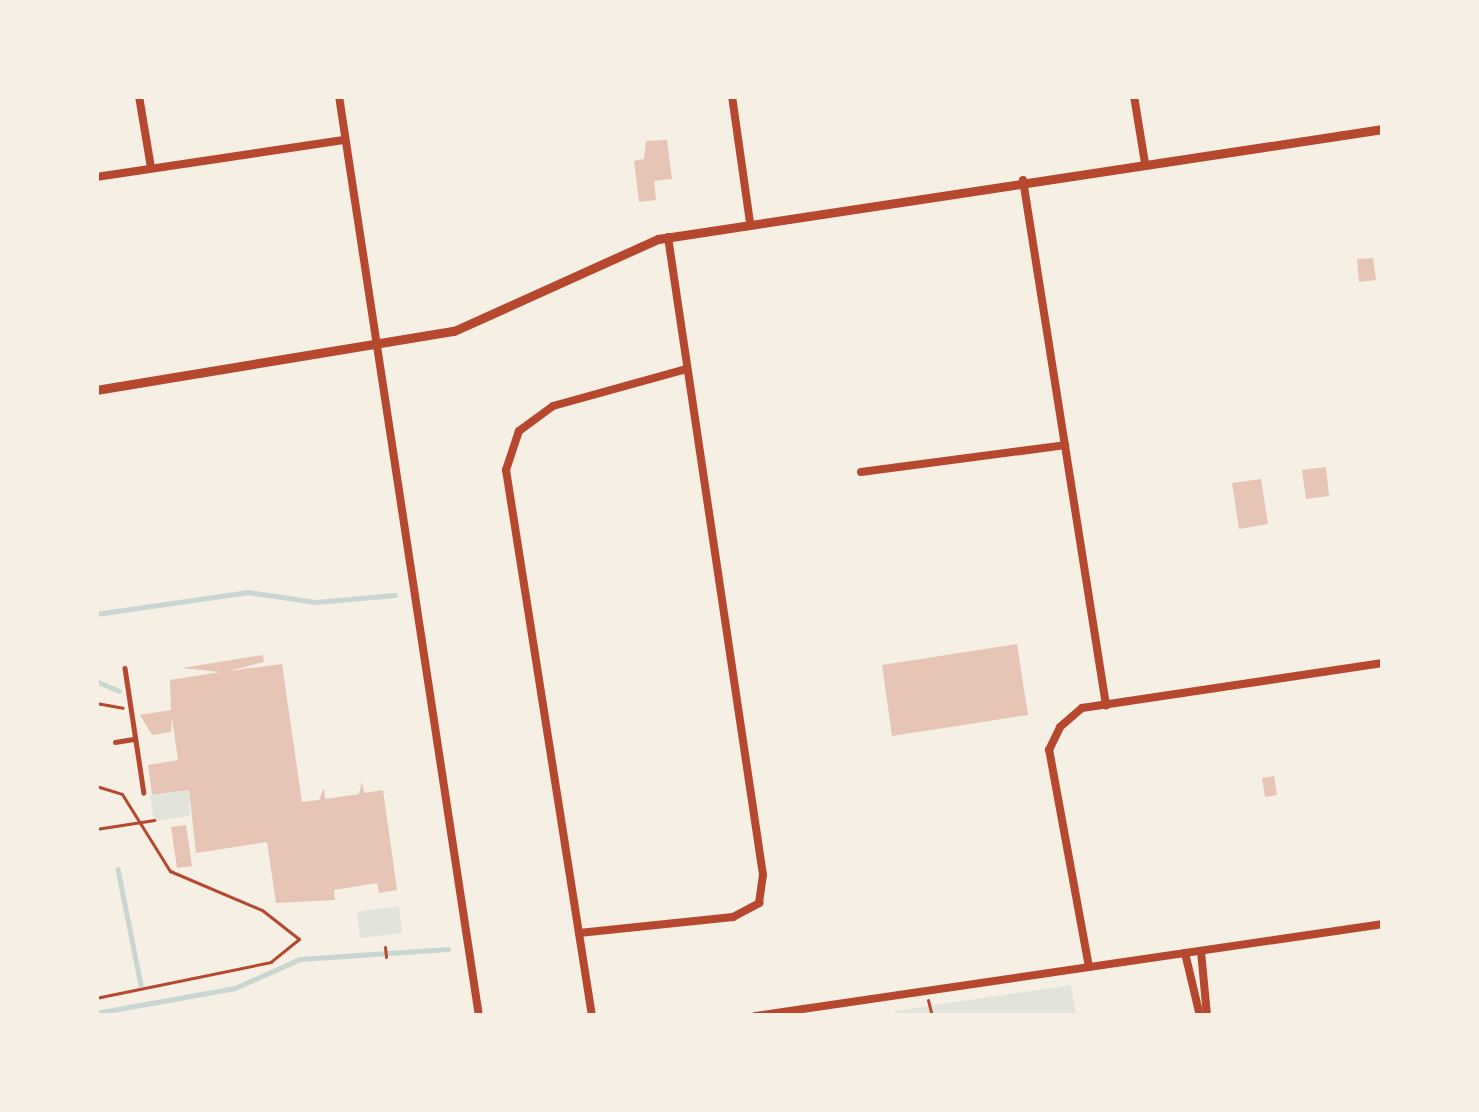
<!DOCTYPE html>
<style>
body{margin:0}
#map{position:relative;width:1479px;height:1112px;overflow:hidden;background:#f6efe4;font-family:"IBM Plex Sans",sans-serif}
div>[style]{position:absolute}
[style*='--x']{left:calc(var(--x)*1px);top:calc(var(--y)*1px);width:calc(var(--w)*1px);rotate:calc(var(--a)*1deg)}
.green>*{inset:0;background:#e2e4dc}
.stream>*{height:4.5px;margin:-2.25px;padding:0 2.25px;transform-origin:2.25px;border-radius:2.25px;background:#c9d6d2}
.building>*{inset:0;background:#e6c5b7}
.path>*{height:3px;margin:-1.5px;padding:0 1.5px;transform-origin:1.5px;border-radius:1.5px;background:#b5482f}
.service>*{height:4.5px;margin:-2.25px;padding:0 2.25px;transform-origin:2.25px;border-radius:2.25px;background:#b5482f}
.minor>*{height:8px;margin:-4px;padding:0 4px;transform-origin:4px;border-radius:4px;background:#b5482f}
.tertiary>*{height:9px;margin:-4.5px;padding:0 4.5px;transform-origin:4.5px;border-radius:4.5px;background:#b5482f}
span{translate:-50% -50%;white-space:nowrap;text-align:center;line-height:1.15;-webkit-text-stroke:10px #f6efe4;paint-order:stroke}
.frame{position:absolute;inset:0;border:99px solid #f6efe4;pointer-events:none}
</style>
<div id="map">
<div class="green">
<div style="clip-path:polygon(189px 790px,190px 816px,154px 821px,150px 796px)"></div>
<div style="clip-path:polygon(399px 906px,402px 933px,360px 938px,357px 912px)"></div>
<div style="clip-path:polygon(1071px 985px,1076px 1016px,895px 1016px,895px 1011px)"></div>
</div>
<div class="stream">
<div style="--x:96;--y:614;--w:154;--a:-8.2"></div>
<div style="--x:248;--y:592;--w:69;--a:8.4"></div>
<div style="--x:316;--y:602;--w:79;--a:-5.1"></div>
<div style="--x:96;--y:681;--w:25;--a:23"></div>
<div style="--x:118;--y:869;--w:118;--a:78.8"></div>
<div style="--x:96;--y:1013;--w:141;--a:-10.2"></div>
<div style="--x:235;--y:988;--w:71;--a:-24"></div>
<div style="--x:300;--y:959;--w:148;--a:-3.9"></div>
</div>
<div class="building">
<div style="clip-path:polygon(667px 140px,672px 179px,654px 181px,656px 200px,639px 202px,634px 161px,644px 159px,646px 141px)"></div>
<div style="clip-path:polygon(1373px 258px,1376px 280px,1359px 282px,1357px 259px)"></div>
<div style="clip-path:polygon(1326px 467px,1329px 496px,1306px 499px,1302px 470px)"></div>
<div style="clip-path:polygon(1261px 479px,1268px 524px,1239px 529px,1232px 483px)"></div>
<div style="clip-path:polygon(1017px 644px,1028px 715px,892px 736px,882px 665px)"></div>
<div style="clip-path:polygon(263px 655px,264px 662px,228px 671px,282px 664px,302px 802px,319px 800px,324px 788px,325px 799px,359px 794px,362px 782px,364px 793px,383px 790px,397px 890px,379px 893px,377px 883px,334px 890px,335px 900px,276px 903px,267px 842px,196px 853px,189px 790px,152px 795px,148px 765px,178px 760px,172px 717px,171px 732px,152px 735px,140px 715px,171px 710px,170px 680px,220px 672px,182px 668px)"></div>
<div style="clip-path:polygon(1274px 776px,1277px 795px,1265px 797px,1262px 778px)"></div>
<div style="clip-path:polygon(186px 825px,192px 866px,177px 868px,171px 827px)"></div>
</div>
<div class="path">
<div style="--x:96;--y:703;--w:27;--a:10"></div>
<div style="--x:96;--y:786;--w:27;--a:17"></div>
<div style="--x:122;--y:794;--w:91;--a:58.1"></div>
<div style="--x:170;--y:871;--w:100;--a:23"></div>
<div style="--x:262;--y:910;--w:47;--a:38.1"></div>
<div style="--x:299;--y:939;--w:36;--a:141"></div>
<div style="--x:271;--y:962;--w:179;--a:168.4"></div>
<div style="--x:96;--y:829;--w:59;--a:-8.8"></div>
<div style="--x:385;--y:947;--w:10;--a:84"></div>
<div style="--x:928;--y:1000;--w:16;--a:76"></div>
</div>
<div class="service">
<div style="--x:125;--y:668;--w:126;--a:81.4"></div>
<div style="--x:115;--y:742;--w:20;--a:-9"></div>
</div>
<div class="minor">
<div style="--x:139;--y:96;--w:73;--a:80.5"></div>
<div style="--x:339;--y:96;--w:931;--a:81.35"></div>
<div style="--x:732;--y:96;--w:127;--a:81.9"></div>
<div style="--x:1134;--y:96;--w:68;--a:80.7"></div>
<div style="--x:96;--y:177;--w:252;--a:-8.5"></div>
<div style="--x:1023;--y:180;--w:532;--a:81.02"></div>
<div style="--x:861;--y:472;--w:206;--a:-7.5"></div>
<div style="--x:579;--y:933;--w:155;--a:-5.9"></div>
<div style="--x:733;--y:917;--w:30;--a:-28"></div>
<div style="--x:759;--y:903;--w:28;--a:-82"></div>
<div style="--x:763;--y:875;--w:645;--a:-98.47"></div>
<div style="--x:1201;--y:951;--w:65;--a:84.7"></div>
<div style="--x:1185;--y:953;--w:65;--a:76.6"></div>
<div style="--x:1089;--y:967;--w:221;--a:-100.4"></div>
<div style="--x:1049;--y:750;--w:25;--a:-64"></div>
<div style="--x:1060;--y:727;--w:29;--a:-41"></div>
<div style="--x:1082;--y:708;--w:304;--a:-8.5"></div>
<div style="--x:592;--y:1016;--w:553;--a:-98.95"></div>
<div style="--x:506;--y:470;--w:41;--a:-71.6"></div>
<div style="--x:519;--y:431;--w:42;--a:-36.3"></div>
<div style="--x:553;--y:406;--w:138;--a:-15.5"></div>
<div style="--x:755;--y:1016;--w:635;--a:-8.33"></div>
</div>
<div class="tertiary">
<div style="--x:96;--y:390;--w:363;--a:-9.4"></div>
<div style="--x:454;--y:331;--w:224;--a:-24.3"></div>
<div style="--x:658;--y:239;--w:733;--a:-8.63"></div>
</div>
<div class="frame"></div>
</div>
